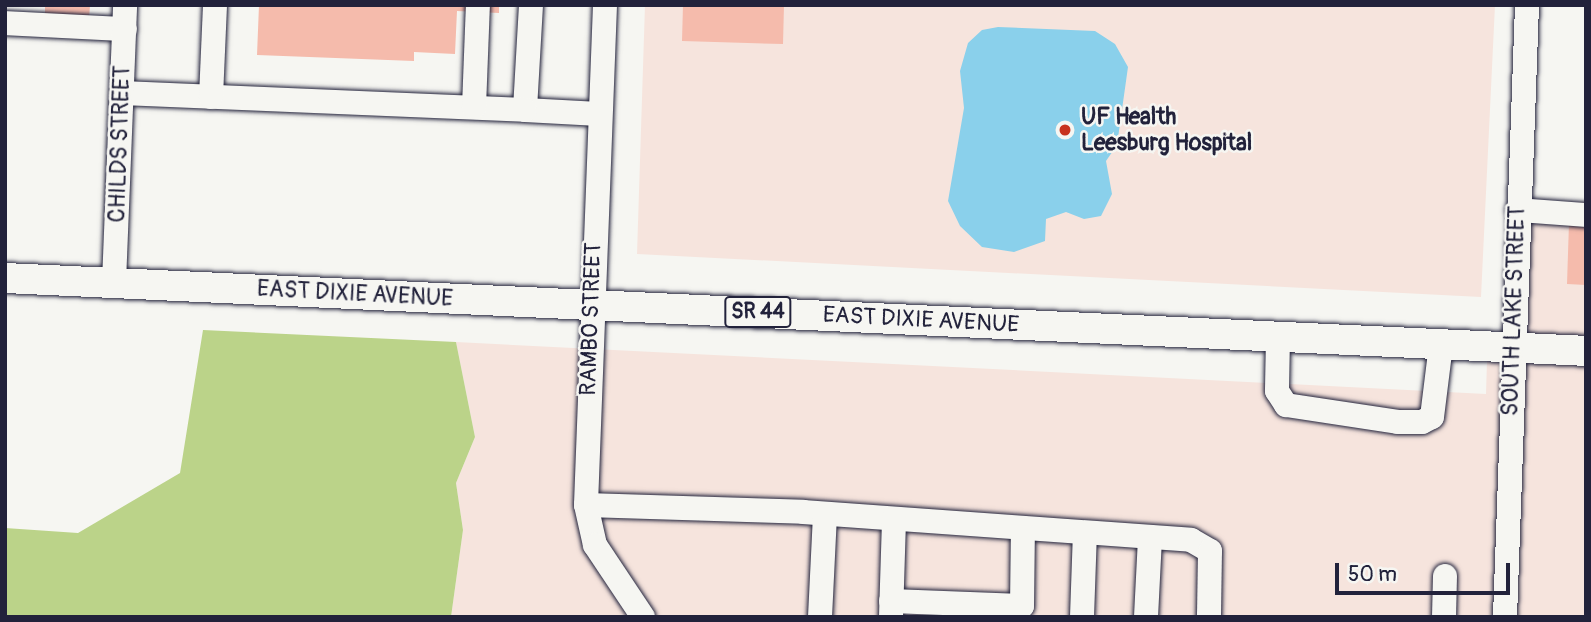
<!DOCTYPE html>
<style>
body{margin:0}
#map{position:relative;width:1591px;height:622px;overflow:hidden;background:#f6f6f2;font-family:Pangolin,sans-serif}
div>[style]{position:absolute}
[style*='--x']{left:calc(var(--x)*1px);top:calc(var(--y)*1px);width:calc(var(--w)*1px);rotate:calc(var(--a)*1deg)}
.built>*{inset:0;background:#f6e4dd}
.green>*{inset:0;background:#bbd389}
.water>*{inset:0;background:#8ad0eb}
.building>*{inset:0;background:#f5bbac}
.roads{filter:drop-shadow(0 0 2px #22223b) drop-shadow(0 0 2px #22223b)}
.minor>*{height:24px;margin:-12px;padding:0 12px;transform-origin:12px;border-radius:12px;background:#f6f6f2}
.major>*{height:30px;margin:-15px;padding:0 15px;transform-origin:15px;border-radius:15px;background:#f6f6f2}
.dots>*{width:19px;height:19px;translate:-50% -50%;box-sizing:border-box;border:4px solid #f6f6f2;border-radius:50%}
span{translate:-50% -50%;white-space:nowrap;text-align:center;line-height:1.15;-webkit-text-stroke:5px #f6f6f2;paint-order:stroke}
.shield-label span{padding:2px 5px;background:#f6f6f2;border:2px solid;border-radius:5px;-webkit-text-stroke-width:0}
.shield-label{font-size:21px;color:#22223b;font-weight:700}
.poi-label{font-size:23px;color:#22223b;font-weight:700}
.left{translate:0 -50%;text-align:left}
.street-label{font-size:23px;color:#22223b}
.frame{position:absolute;inset:0;border:7px solid #22223b;pointer-events:none}
.scale{position:absolute;left:1335px;top:563px;width:175px;height:32px;box-sizing:border-box;border:4px solid #22223b;border-top:0;padding-left:9px;font-size:21px;line-height:24px;white-space:nowrap;color:#22223b;-webkit-text-stroke:5px #f6f6f2;paint-order:stroke}
</style>
<div id="map">
<div class="built">
<div style="clip-path:polygon(645px 5px,1495px 5px,1481px 297px,637px 254px)"></div>
<div style="clip-path:polygon(1530px 201px,1586px 202px,1586px 338px,1524px 335px)"></div>
<div style="clip-path:polygon(456px 342px,1486px 394px,1487px 360px,1586px 365px,1586px 617px,451px 617px,463px 530px,456px 483px,475px 437px)"></div>
</div>
<div class="green">
<div style="clip-path:polygon(203px 330px,456px 342px,475px 437px,456px 483px,463px 530px,451px 617px,5px 617px,5px 528px,78px 533px,180px 473px)"></div>
</div>
<div class="water">
<div style="clip-path:polygon(998px 27px,1095px 31px,1115px 44px,1128px 67px,1117px 145px,1106px 161px,1112px 194px,1101px 216px,1084px 219px,1066px 212px,1046px 219px,1045px 241px,1014px 252px,982px 247px,960px 226px,948px 201px,964px 108px,960px 71px,968px 43px,982px 30px)"></div>
</div>
<div class="building">
<div style="clip-path:polygon(45px 5px,90px 5px,89px 19px,45px 17px)"></div>
<div style="clip-path:polygon(259px 5px,499px 5px,499px 13px,457px 11px,455px 54px,414px 52px,414px 61px,257px 55px)"></div>
<div style="clip-path:polygon(683px 5px,784px 5px,783px 44px,682px 41px)"></div>
<div style="clip-path:polygon(1569px 223px,1586px 223px,1586px 285px,1567px 284px)"></div>
</div>
<div class="roads">
<div class="minor">
<div style="--x:531;--y:5;--w:105;--a:93.3"></div>
<div style="--x:525;--y:110;--w:74;--a:3.1"></div>
<div style="--x:605;--y:5;--w:500;--a:92.18"></div>
<div style="--x:586;--y:505;--w:41;--a:77.3"></div>
<div style="--x:595;--y:545;--w:87;--a:56.3"></div>
<div style="--x:5;--y:23;--w:120;--a:2.9"></div>
<div style="--x:122;--y:93;--w:403;--a:2.4"></div>
<div style="--x:211;--y:97;--w:92;--a:-87.5"></div>
<div style="--x:474;--y:107;--w:102;--a:-87.8"></div>
<div style="--x:1518;--y:210;--w:68;--a:4.2"></div>
<div style="--x:114;--y:282;--w:277;--a:-87.7"></div>
<div style="--x:1278;--y:337;--w:54;--a:91.1"></div>
<div style="--x:1277;--y:391;--w:17;--a:57"></div>
<div style="--x:1286;--y:405;--w:113;--a:8.6"></div>
<div style="--x:1398;--y:422;--w:24;--a:0"></div>
<div style="--x:1422;--y:422;--w:11;--a:-27"></div>
<div style="--x:1432;--y:417;--w:73;--a:-82.9"></div>
<div style="--x:586;--y:505;--w:217;--a:1.8"></div>
<div style="--x:803;--y:512;--w:389;--a:4.1"></div>
<div style="--x:1191;--y:540;--w:22;--a:30"></div>
<div style="--x:1210;--y:551;--w:66;--a:90.9"></div>
<div style="--x:891;--y:601;--w:131;--a:2.2"></div>
<div style="--x:1022;--y:606;--w:78;--a:-89.3"></div>
<div style="--x:891;--y:616;--w:97;--a:-88.2"></div>
<div style="--x:820;--y:617;--w:103;--a:-87.2"></div>
<div style="--x:1082;--y:617;--w:84;--a:-88"></div>
<div style="--x:1146;--y:617;--w:80;--a:-87.1"></div>
<div style="--x:1444;--y:617;--w:41;--a:-88.6"></div>
<div style="--x:1505;--y:617;--w:612;--a:-87.94"></div>
</div>
<div class="major">
<div style="--x:5;--y:278;--w:1583;--a:2.64"></div>
</div>
</div>
<div class="dots">
<div style="left:1065px;top:130px;background:#c8321e"></div>
</div>
<div class="shield-label">
<span style="left:758px;top:312px">SR 44</span>
</div>
<div class="poi-label">
<span class="left" style="left:1081px;top:130px">UF Health<br>Leesburg Hospital</span>
</div>
<div class="street-label">
<span style="left:120px;top:144px;rotate:-88deg">CHILDS STREET</span>
<span style="left:355px;top:294px;rotate:3deg">EAST DIXIE AVENUE</span>
<span style="left:1514px;top:311px;rotate:-88deg">SOUTH LAKE STREET</span>
<span style="left:591px;top:319px;rotate:-88deg">RAMBO STREET</span>
<span style="left:921px;top:320px;rotate:3deg">EAST DIXIE AVENUE</span>
</div>
<div class="frame"></div>
<div class="scale">50 m</div>
</div>
